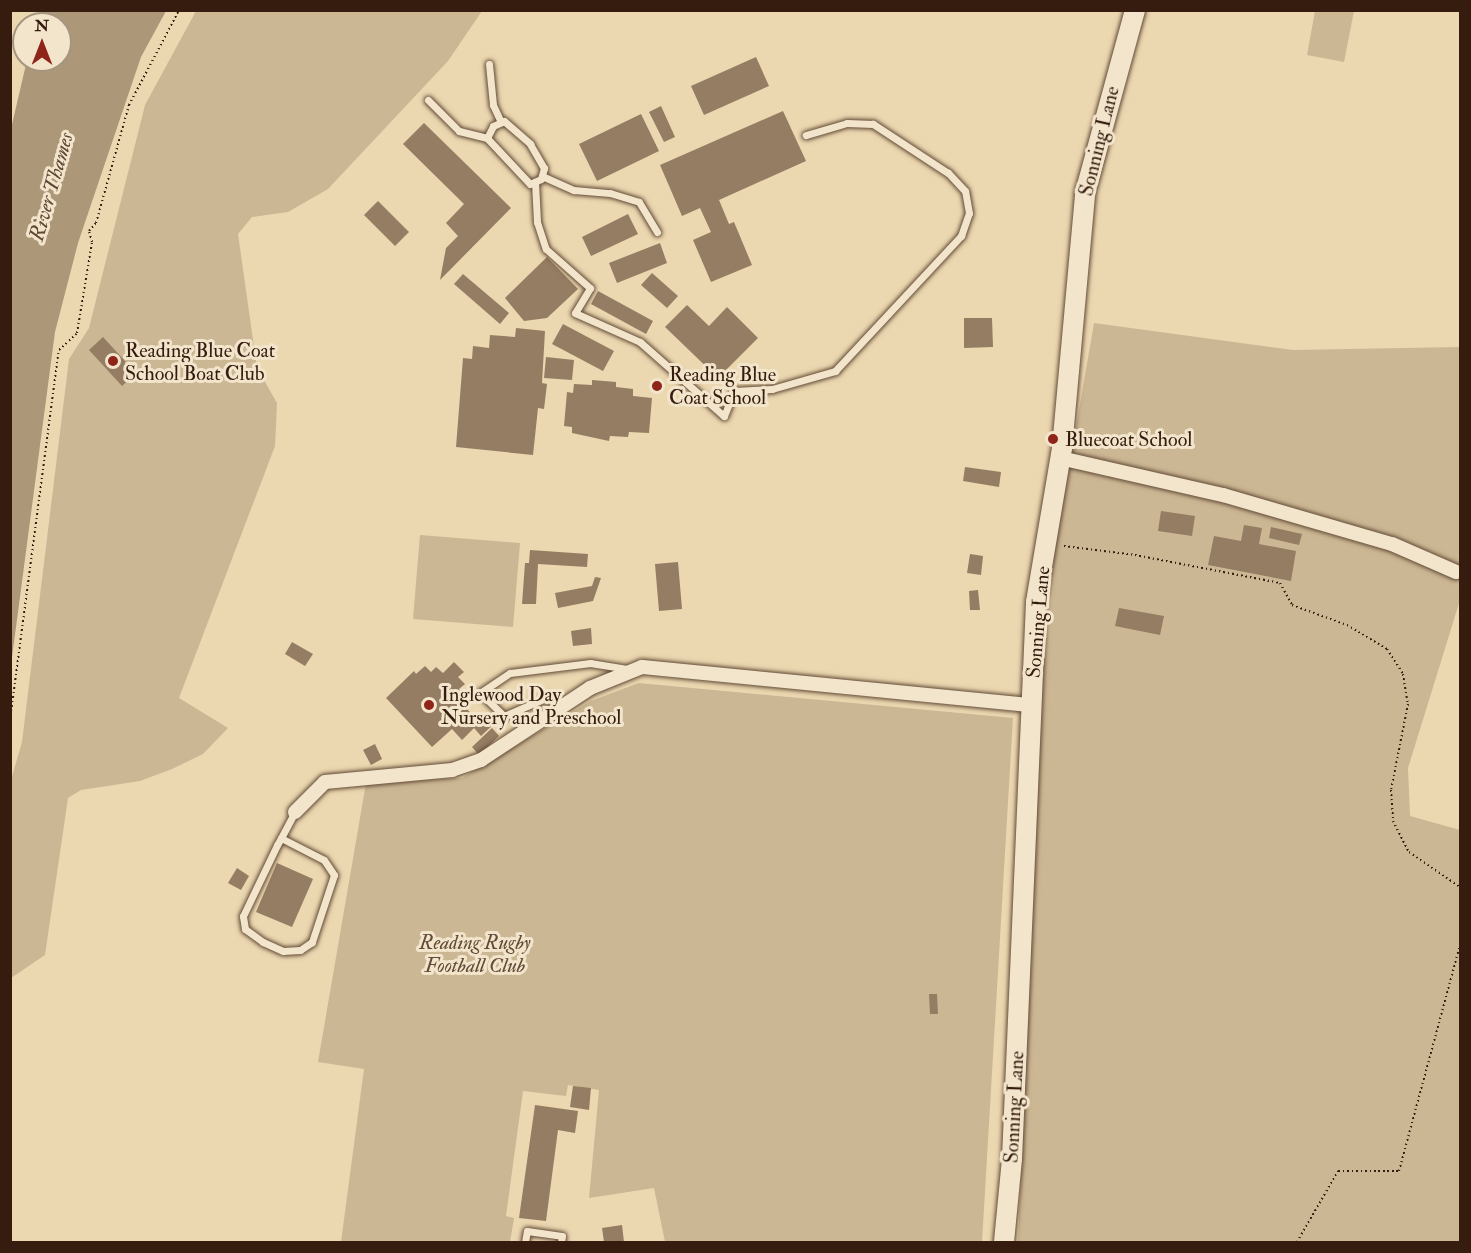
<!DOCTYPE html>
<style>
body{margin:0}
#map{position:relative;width:1471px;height:1253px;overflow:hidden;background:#ebd7b0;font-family:"IM FELL Double Pica",serif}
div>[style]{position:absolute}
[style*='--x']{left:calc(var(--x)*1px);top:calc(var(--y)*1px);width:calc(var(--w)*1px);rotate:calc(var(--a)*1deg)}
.green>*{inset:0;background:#ccb794}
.water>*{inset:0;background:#ad9779}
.building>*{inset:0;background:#947d62}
.path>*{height:2px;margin-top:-1px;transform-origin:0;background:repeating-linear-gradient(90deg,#351c0e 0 1.5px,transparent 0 4.5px)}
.roads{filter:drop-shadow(0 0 2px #624b36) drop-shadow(0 0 2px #624b36)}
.service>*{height:7px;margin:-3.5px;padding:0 3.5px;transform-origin:3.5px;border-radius:3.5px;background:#f2e5cc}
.minor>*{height:14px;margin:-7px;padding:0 7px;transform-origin:7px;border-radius:7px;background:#f2e5cc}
.secondary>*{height:20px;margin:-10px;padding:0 10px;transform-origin:10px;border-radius:10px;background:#f2e5cc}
.dots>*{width:16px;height:16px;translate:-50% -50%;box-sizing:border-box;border:3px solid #f2e5cc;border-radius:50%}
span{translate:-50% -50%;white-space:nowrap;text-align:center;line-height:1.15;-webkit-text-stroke:6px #f2e5cc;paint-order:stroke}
.street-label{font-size:20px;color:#351c0e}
.poi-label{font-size:20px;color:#351c0e}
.left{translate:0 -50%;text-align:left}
.park-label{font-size:20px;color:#624a36;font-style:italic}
.water-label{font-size:21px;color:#5f4733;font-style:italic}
.frame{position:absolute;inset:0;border:12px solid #351c0e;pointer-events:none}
.north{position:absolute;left:12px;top:12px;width:60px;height:60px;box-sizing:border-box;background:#f2e5cc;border:2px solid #a69580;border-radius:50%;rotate:0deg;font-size:16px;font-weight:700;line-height:24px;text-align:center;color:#351c0e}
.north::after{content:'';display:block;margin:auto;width:21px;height:27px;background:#8f2418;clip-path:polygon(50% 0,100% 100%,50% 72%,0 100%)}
</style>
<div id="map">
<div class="green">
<div style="clip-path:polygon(196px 11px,482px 11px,448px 61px,328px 189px,288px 212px,252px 217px,238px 234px,257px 368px,277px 403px,275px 446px,179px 698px,228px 728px,203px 754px,172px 769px,140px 781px,81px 790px,68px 798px,45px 955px,11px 978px,11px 780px,22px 742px,69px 359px,89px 328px,145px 105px)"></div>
<div style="clip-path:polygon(1315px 11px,1354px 11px,1344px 62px,1307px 55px)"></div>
<div style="clip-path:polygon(1094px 323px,1293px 350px,1460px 347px,1460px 600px,1408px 768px,1410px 816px,1460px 830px,1460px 1242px,1018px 1242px,1046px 602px)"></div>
<div style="clip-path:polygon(420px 535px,520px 543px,513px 627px,413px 619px)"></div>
<div style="clip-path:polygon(639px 683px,1013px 718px,982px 1242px,665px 1242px,654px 1188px,589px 1198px,599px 1090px,568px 1085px,566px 1096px,523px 1091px,506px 1216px,514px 1218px,510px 1242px,341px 1242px,364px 1069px,318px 1062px,366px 783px,462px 778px,591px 701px)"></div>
</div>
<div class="water">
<div style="clip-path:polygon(43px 11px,166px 11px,141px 57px,78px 243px,55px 332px,11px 665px,10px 133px,27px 60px,60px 60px,60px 24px,38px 24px)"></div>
</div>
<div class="building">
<div style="clip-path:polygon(756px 57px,769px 86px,704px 115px,691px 86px)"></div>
<div style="clip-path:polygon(661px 106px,675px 137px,664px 142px,649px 112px)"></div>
<div style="clip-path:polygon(783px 111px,806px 161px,719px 200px,729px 224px,734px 222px,752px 265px,711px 282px,693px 240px,711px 232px,700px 208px,682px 216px,660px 165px)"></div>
<div style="clip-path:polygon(641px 114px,659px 151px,597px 181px,579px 144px)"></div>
<div style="clip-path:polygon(424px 123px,511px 208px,440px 280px,446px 248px,458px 236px,446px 223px,464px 204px,403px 144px)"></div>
<div style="clip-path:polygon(378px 201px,409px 232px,395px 246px,364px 215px)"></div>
<div style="clip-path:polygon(628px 214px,638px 234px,591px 256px,582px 237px)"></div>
<div style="clip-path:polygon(660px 243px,667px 263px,617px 283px,609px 263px)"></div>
<div style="clip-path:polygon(547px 257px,578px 289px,547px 318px,524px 321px,505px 298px)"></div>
<div style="clip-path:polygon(652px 273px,678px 296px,667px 308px,641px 285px)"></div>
<div style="clip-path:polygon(463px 274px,509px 313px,500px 324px,454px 284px)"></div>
<div style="clip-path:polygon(598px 291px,653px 321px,646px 334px,591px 304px)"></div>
<div style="clip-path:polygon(687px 305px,709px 326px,727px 307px,758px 338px,718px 378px,665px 327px)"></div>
<div style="clip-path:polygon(964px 318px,992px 318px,993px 347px,964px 348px)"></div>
<div style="clip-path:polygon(563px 324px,614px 351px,603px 371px,552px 344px)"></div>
<div style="clip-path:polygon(516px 328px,545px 331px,542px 383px,547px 384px,544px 409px,538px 408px,533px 455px,456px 447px,463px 358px,472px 359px,473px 346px,489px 348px,490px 335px,515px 337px)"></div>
<div style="clip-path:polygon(103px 337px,136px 373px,122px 386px,89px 350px)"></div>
<div style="clip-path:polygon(546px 357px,574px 360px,572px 380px,544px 378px)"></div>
<div style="clip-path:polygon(592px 380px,616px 382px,616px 387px,633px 389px,633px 396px,652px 398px,649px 433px,629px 432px,628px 437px,610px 436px,609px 441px,572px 433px,572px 427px,564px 426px,567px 392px,573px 393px,574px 384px,592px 385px)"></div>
<div style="clip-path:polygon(965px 467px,1001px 472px,999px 487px,963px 481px)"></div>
<div style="clip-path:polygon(1161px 511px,1195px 516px,1192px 536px,1158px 531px)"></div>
<div style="clip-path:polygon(1244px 525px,1262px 528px,1259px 544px,1296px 551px,1291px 581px,1208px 565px,1214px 536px,1241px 541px)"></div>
<div style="clip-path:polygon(1271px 527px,1302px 534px,1299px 545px,1269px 538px)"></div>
<div style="clip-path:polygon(530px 550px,588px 554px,587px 567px,538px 564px,536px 604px,522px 604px,525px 563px,529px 563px)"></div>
<div style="clip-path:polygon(970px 554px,983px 556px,981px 575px,967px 573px)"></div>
<div style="clip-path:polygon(678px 562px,682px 609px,659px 611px,655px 564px)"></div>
<div style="clip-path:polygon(595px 577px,601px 578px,593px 601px,558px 608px,555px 593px,592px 586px)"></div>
<div style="clip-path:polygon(978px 590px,980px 610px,970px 610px,969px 591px)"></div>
<div style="clip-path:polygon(1119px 608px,1164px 616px,1160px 635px,1115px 626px)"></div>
<div style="clip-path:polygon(591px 628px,592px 644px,573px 646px,571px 631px)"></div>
<div style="clip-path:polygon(292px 642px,313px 654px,305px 666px,285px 654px)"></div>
<div style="clip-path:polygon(454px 662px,464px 672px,458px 677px,465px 684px,459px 689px,468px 704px,465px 707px,480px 723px,488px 716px,495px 723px,481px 736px,474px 728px,462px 740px,452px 729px,432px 747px,386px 698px,414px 671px,416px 674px,425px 666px,431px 672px,436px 667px,443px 673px)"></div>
<div style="clip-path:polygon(492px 728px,499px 736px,479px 755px,472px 747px)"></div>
<div style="clip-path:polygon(375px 744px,382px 759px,371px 765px,363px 750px)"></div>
<div style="clip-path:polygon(277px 863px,313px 879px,292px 927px,256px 912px)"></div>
<div style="clip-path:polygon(237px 868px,249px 876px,241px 890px,228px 883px)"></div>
<div style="clip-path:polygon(929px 994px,937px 994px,938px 1014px,930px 1014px)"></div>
<div style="clip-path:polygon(573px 1086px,591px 1088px,589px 1110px,570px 1107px)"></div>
<div style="clip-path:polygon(535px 1105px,578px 1111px,575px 1133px,558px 1130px,546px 1221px,519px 1218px)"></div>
<div style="clip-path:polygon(622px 1225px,624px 1242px,604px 1242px,602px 1228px)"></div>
</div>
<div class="path">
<div style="--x:1064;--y:546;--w:72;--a:7.2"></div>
<div style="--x:1135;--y:555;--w:148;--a:10.9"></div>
<div style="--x:1280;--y:583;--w:25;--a:61"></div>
<div style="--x:1292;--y:605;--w:59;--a:20"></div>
<div style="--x:1347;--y:625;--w:47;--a:31"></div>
<div style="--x:1387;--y:649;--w:30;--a:57"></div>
<div style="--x:1403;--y:674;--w:30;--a:81"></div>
<div style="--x:1408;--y:704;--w:88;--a:101.2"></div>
<div style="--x:1391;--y:790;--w:31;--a:86"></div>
<div style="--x:1393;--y:821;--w:35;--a:63"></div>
<div style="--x:1409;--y:852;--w:62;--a:34.5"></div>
<div style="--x:10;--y:720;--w:373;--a:-82.5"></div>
<div style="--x:59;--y:350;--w:25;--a:-43"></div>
<div style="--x:77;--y:333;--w:92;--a:-80.6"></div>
<div style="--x:92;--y:242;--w:11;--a:-105"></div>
<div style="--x:89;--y:231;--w:11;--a:-49"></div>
<div style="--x:96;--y:223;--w:123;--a:-74.4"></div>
<div style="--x:129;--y:105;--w:107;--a:-62.2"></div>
<div style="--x:1297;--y:1242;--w:82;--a:-60"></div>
<div style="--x:1338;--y:1171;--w:61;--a:0"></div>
<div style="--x:1399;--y:1171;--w:234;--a:-74.9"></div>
</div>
<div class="roads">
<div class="service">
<div style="--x:489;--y:64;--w:41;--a:84.4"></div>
<div style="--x:493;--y:105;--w:19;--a:65"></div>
<div style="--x:428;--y:100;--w:44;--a:45"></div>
<div style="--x:459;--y:131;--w:29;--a:14"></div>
<div style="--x:504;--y:121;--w:35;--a:41"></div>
<div style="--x:530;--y:144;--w:28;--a:60"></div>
<div style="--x:544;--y:168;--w:11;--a:105"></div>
<div style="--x:541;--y:179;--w:12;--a:156"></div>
<div style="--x:530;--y:184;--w:63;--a:-133.1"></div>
<div style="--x:487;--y:138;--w:13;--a:-63"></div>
<div style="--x:493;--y:126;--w:12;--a:-24"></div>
<div style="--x:542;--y:176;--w:35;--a:24"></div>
<div style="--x:574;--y:190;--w:36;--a:5"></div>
<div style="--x:610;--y:193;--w:30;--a:17"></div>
<div style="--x:639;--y:202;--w:35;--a:59"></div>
<div style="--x:535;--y:182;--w:40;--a:87.1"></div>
<div style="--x:537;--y:222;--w:28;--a:72"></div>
<div style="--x:546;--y:249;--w:59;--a:41.6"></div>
<div style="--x:590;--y:288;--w:29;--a:121"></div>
<div style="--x:575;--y:313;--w:71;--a:24"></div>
<div style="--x:640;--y:342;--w:112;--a:41.4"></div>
<div style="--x:724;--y:416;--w:27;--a:-68"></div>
<div style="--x:734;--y:391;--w:38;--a:-3"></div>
<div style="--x:772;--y:389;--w:66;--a:-15.9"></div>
<div style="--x:835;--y:371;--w:185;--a:-47"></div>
<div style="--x:961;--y:236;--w:24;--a:-71"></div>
<div style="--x:969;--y:213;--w:22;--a:-100"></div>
<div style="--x:965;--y:191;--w:25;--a:-133"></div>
<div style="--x:948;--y:173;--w:90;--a:-146.8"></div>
<div style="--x:873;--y:124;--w:26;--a:-178"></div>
<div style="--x:847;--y:123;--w:43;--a:163.7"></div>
<div style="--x:548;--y:697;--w:48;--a:156.6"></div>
<div style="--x:504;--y:716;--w:33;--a:-136"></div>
<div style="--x:480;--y:693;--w:36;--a:-34"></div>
<div style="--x:510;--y:673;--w:81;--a:-7.1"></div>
<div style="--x:590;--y:663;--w:39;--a:9"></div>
<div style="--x:281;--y:838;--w:48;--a:27.1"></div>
<div style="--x:324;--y:860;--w:18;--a:56"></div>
<div style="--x:334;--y:875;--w:71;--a:108.2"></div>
<div style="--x:312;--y:942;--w:14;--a:146"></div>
<div style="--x:300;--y:950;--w:17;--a:177"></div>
<div style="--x:283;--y:951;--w:22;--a:-156"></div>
<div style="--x:263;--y:942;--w:22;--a:-144"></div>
<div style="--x:245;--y:929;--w:13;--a:-99"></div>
<div style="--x:243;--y:916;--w:79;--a:-64.4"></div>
<div style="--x:277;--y:845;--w:8;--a:-60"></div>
<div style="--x:281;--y:838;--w:30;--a:-62"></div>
<div style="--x:525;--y:1242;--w:11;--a:-80"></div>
<div style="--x:527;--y:1231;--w:35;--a:8"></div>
<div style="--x:562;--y:1236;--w:6;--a:99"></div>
</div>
<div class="minor">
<div style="--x:1060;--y:458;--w:167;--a:12.8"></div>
<div style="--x:1223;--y:495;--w:176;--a:16.2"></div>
<div style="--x:1392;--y:544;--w:70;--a:23.6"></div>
<div style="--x:295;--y:812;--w:42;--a:-45"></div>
<div style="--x:325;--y:782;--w:128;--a:-5.4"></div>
<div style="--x:452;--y:770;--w:31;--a:-19"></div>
<div style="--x:481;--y:760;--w:131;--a:-33.4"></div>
<div style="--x:590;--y:688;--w:56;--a:-22"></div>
<div style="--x:642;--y:667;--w:392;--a:5.6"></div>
</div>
<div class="secondary">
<div style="--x:1004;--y:1242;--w:83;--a:-84.5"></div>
<div style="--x:1012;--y:1159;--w:558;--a:-87.53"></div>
<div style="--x:1036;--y:602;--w:156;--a:-80.4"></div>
<div style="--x:1062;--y:448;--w:256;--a:-84.8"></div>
<div style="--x:1085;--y:193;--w:190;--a:-74.7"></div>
</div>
</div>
<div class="dots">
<div style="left:113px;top:361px;background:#8f2418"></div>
<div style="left:657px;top:386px;background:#8f2418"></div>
<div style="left:1053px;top:439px;background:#8f2418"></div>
<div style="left:429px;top:705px;background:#8f2418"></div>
</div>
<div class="street-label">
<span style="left:1099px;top:141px;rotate:-76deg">Sonning Lane</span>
<span style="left:1038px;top:622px;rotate:-85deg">Sonning Lane</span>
<span style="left:1014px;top:1107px;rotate:-87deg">Sonning Lane</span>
</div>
<div class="poi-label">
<span class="left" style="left:125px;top:362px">Reading Blue Coat<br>School Boat Club</span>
<span class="left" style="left:669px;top:386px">Reading Blue<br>Coat School</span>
<span class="left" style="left:1065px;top:439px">Bluecoat School</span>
<span class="left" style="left:441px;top:706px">Inglewood Day<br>Nursery and Preschool</span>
</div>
<div class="park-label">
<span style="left:475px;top:954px">Reading Rugby<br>Football Club</span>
</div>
<div class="water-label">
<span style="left:52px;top:187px;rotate:-74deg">River Thames</span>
</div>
<div class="frame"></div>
<div class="north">N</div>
</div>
